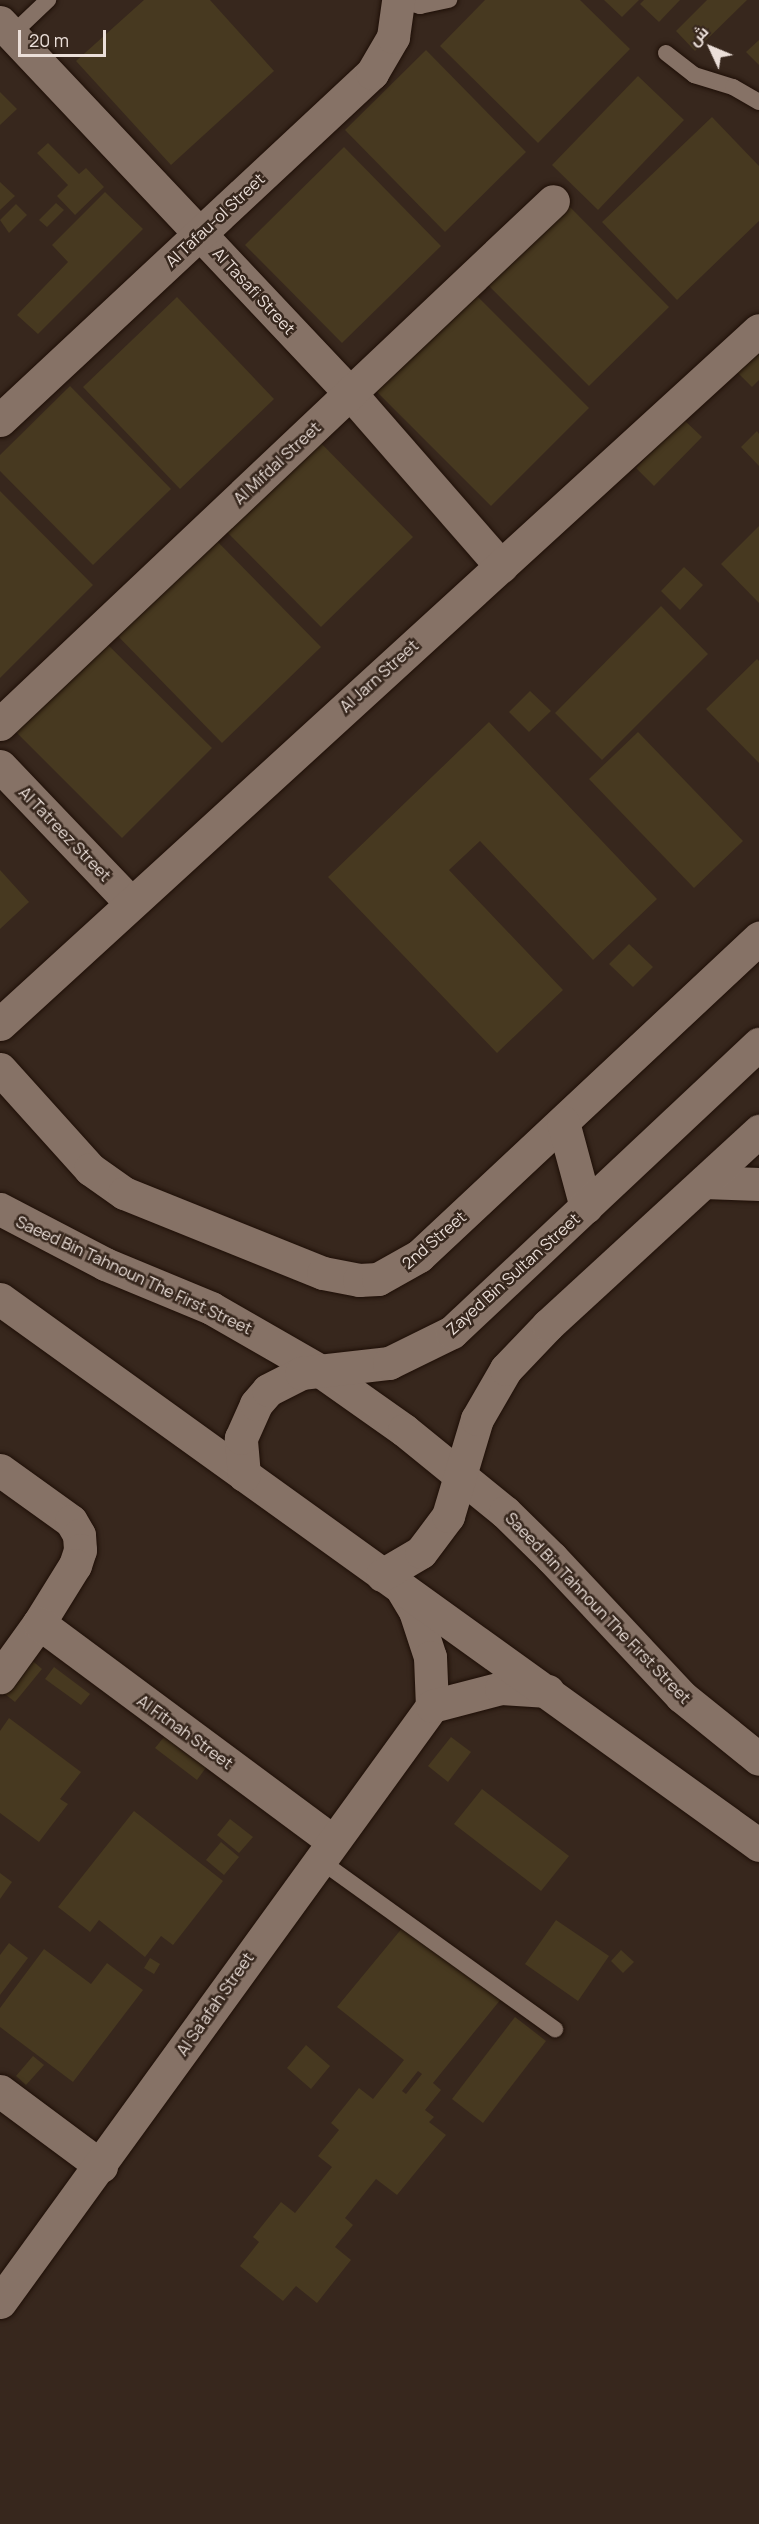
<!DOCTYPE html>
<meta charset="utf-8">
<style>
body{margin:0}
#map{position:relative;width:759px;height:2524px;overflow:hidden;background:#37271d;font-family:Manrope,Cairo,sans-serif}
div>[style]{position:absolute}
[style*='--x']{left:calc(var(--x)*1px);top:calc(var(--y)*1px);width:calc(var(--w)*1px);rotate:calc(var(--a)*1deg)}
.building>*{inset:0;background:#473920}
.roads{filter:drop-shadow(0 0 2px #1e0f07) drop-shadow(0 0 2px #1e0f07)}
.service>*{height:16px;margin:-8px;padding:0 8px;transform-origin:8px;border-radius:8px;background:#867266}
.minor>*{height:33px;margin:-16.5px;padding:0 16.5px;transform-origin:16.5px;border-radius:16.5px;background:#867266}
.secondary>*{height:33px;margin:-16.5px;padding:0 16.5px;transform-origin:16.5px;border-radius:16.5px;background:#867266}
span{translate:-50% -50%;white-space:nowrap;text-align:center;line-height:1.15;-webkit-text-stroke:5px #37271d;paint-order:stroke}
.street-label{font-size:16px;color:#ebdfd9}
.north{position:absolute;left:681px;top:18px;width:60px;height:60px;-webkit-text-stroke:4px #37271d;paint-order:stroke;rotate:314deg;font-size:16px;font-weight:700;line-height:24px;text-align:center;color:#ebdfd9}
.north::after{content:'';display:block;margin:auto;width:21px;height:27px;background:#ebdfd9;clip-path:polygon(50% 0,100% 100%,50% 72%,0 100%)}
.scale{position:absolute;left:18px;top:30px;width:88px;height:27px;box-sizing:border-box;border:3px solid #ebdfd9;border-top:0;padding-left:8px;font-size:18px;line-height:21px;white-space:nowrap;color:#ebdfd9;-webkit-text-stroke:4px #37271d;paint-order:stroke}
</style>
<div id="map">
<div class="building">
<div style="clip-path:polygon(144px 0,210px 0,274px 71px,171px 165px,76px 61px)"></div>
<div style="clip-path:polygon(485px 0,580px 0,630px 49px,538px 143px,440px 46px)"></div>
<div style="clip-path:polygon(604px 0,639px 0,622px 17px)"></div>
<div style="clip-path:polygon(644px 0,680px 0,659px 22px,640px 4px)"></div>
<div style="clip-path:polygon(707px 0,747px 0,695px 51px,676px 31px)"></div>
<div style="clip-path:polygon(759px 40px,759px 65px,746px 52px)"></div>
<div style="clip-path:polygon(426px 50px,526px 152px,445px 232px,345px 130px)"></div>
<div style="clip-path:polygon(638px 76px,684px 120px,598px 210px,552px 165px)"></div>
<div style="clip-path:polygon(0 92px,17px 109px,0 125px)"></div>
<div style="clip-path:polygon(712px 117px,759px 166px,759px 221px,677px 300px,602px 222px)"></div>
<div style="clip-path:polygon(48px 143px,79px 174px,86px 168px,104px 187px,75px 215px,57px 196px,68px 185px,37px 153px)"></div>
<div style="clip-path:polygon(344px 147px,441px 246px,342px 343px,245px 245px)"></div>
<div style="clip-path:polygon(0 182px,15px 196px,0 210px)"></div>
<div style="clip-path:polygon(105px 192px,143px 229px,38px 334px,17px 315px,68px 262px,52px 245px)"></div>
<div style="clip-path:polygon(563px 200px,669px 307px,589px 386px,483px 280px)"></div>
<div style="clip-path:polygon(56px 203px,64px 210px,47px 227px,39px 220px)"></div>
<div style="clip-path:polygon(16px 204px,27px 215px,9px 233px,0 220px)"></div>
<div style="clip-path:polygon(472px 291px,589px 408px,491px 506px,374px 389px)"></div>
<div style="clip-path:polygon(177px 297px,274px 399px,180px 489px,83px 387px)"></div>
<div style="clip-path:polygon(759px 348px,759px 380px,752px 387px,737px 372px)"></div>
<div style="clip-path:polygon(70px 386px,171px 489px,93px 565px,0 471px,0 455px)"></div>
<div style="clip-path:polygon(683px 419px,702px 437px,654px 486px,636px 468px)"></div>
<div style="clip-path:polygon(757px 431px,759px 434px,759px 466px,741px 447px)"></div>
<div style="clip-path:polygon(316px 438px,413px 537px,321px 627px,223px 528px)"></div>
<div style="clip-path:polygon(0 491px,93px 585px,0 678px)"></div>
<div style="clip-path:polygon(759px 526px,759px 603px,721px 564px)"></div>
<div style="clip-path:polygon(211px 535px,321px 647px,222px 743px,113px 631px)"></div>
<div style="clip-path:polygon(684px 567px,703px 585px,680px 610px,661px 591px)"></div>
<div style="clip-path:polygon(661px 606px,708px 654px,602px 760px,555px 713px)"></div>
<div style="clip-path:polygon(101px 638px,212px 748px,122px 838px,12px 728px)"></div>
<div style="clip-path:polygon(757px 659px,759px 661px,759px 763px,706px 709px)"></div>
<div style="clip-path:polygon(530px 691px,551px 711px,529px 732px,509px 712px)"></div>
<div style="clip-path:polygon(489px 722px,657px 899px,593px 960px,480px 841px,449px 870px,563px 990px,497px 1053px,328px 877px)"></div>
<div style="clip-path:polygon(638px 732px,743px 841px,694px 888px,589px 779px)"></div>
<div style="clip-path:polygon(0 870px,29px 902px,0 929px)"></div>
<div style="clip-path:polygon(629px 944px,653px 967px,633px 987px,609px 964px)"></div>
<div style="clip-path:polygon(27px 1656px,42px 1669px,15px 1702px,0 1690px)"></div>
<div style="clip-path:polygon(54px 1667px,90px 1694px,81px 1705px,45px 1679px)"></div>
<div style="clip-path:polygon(9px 1718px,81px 1772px,60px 1799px,68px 1804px,39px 1842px,0 1813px,0 1731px)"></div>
<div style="clip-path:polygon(169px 1731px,210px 1762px,197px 1780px,155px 1748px)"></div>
<div style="clip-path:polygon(451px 1737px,471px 1752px,448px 1782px,428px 1766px)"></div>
<div style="clip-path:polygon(482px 1789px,569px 1856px,541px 1891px,454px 1824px)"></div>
<div style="clip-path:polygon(134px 1811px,223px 1881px,173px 1945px,161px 1936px,145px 1957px,99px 1920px,90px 1932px,58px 1907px)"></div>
<div style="clip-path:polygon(230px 1819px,253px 1837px,239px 1853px,217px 1835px)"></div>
<div style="clip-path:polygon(221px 1842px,239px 1857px,224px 1875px,206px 1860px)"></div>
<div style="clip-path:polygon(0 1873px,12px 1882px,0 1899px)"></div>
<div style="clip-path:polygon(556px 1920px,609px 1956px,578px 2001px,525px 1964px)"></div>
<div style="clip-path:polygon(evenodd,403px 1927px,501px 1999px,433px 2083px,441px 2090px,425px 2110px,434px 2117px,429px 2122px,446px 2135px,397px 2195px,376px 2179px,345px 2218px,353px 2225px,335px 2247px,351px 2260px,317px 2303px,296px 2286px,283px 2301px,240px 2266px,259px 2242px,253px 2237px,281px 2202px,295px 2213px,332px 2167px,318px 2156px,339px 2130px,331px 2123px,359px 2088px,373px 2099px,404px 2060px,337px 2007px,403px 1927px,418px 2071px,422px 2074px,406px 2094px,402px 2091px,418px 2071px)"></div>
<div style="clip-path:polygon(9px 1943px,28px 1958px,0 1995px,0 1955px)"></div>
<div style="clip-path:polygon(44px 1949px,91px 1984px,107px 1963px,143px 1990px,73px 2082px,0 2027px,0 2008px)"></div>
<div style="clip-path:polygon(621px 1950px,634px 1962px,623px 1973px,611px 1961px)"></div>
<div style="clip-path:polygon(150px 1958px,160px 1964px,154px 1974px,144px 1968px)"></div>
<div style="clip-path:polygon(515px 2017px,546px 2041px,483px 2123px,452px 2099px)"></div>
<div style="clip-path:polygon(306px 2045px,330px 2066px,311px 2089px,287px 2068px)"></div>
<div style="clip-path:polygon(33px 2056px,44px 2065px,26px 2085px,16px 2076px)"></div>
</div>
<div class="roads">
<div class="service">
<div style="--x:398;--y:0;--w:23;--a:15"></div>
<div style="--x:420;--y:6;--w:30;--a:-12"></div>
<div style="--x:7;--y:39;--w:57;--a:-43.6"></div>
<div style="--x:666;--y:53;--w:36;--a:38"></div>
<div style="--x:694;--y:75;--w:41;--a:17.1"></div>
<div style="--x:733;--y:87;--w:30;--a:30"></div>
<div style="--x:318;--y:1859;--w:292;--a:35.7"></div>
</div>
<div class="minor">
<div style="--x:0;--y:22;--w:510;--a:46.67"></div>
<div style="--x:350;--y:393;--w:230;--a:48.9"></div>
<div style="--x:0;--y:420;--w:509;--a:-43.01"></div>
<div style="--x:372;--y:73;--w:42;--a:-59.7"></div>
<div style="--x:393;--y:37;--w:37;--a:-82"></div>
<div style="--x:0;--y:724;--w:761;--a:-43.4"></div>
<div style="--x:0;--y:766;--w:188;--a:46.3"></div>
<div style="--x:0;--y:1024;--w:1028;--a:-42.44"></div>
<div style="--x:0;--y:1069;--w:135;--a:48"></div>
<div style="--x:90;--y:1169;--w:42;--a:35.2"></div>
<div style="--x:124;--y:1193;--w:214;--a:21.9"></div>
<div style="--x:323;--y:1273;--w:37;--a:11"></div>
<div style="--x:359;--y:1280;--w:19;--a:-3"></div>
<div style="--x:378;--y:1279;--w:47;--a:-29.3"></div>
<div style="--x:419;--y:1256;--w:466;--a:-43.1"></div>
<div style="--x:704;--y:1182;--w:55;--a:2.1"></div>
<div style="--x:0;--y:1470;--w:87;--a:35.7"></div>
<div style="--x:71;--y:1521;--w:16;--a:60"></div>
<div style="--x:79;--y:1535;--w:15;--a:86"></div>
<div style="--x:80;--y:1550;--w:16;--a:108"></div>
<div style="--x:75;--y:1565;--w:68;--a:121.8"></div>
<div style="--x:39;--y:1623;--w:67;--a:125.8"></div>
<div style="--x:403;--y:1591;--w:23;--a:59"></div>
<div style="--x:415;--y:1611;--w:48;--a:71.9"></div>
<div style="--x:430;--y:1657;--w:49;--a:87.7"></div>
<div style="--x:39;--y:1623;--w:364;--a:36.6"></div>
<div style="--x:0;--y:2091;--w:126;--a:36.6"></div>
<div style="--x:0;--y:2302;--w:736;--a:-54.06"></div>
<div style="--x:432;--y:1706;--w:71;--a:-14.6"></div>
<div style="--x:501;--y:1688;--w:47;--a:3.7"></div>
</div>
<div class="secondary">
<div style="--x:563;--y:1122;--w:88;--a:74.9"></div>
<div style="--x:0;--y:1209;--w:119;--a:27.6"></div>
<div style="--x:105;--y:1264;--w:115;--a:22.5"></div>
<div style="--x:211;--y:1308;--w:125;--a:29.9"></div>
<div style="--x:319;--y:1370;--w:104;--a:35.2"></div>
<div style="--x:404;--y:1430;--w:130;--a:39.1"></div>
<div style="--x:505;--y:1512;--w:66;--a:44.4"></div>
<div style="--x:552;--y:1558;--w:189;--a:46.9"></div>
<div style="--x:681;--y:1696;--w:100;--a:38.9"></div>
<div style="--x:0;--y:1299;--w:935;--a:35.73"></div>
<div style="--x:244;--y:1475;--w:37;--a:-95"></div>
<div style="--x:241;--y:1438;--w:37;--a:-66"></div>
<div style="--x:256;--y:1404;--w:18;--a:-49"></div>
<div style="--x:268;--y:1390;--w:37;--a:-27"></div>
<div style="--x:301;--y:1373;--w:89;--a:-6.5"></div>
<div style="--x:389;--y:1363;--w:70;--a:-26.2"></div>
<div style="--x:452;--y:1332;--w:421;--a:-43.2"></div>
<div style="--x:382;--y:1575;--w:45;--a:-30.5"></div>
<div style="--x:421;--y:1552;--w:45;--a:-53.1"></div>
<div style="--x:448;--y:1516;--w:101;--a:-73.4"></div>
<div style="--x:477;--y:1419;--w:58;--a:-59.9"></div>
<div style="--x:506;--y:1369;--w:61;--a:-46.3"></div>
<div style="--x:548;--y:1325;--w:287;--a:-42.6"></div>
</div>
</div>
<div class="street-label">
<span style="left:215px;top:220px;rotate:-43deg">Al Tafau-ol Street</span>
<span style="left:254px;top:291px;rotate:47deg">Al Tasafi Street</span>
<span style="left:277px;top:463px;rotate:-43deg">Al Mifdal Street</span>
<span style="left:379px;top:676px;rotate:-42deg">Al Jarn Street</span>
<span style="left:65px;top:834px;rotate:46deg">Al Tatreez Street</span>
<span style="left:434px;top:1240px;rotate:-41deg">2nd Street</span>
<span style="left:513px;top:1274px;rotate:-42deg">Zayed Bin Sultan Street</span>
<span style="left:134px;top:1275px;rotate:25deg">Saeed Bin Tahnoun The First Street</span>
<span style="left:598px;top:1608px;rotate:46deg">Saeed Bin Tahnoun The First Street</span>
<span style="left:185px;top:1732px;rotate:36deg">Al Fitnah Street</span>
<span style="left:215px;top:2004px;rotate:-55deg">Al Sa'afah Street</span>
</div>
<div class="north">ش</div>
<div class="scale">20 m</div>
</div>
